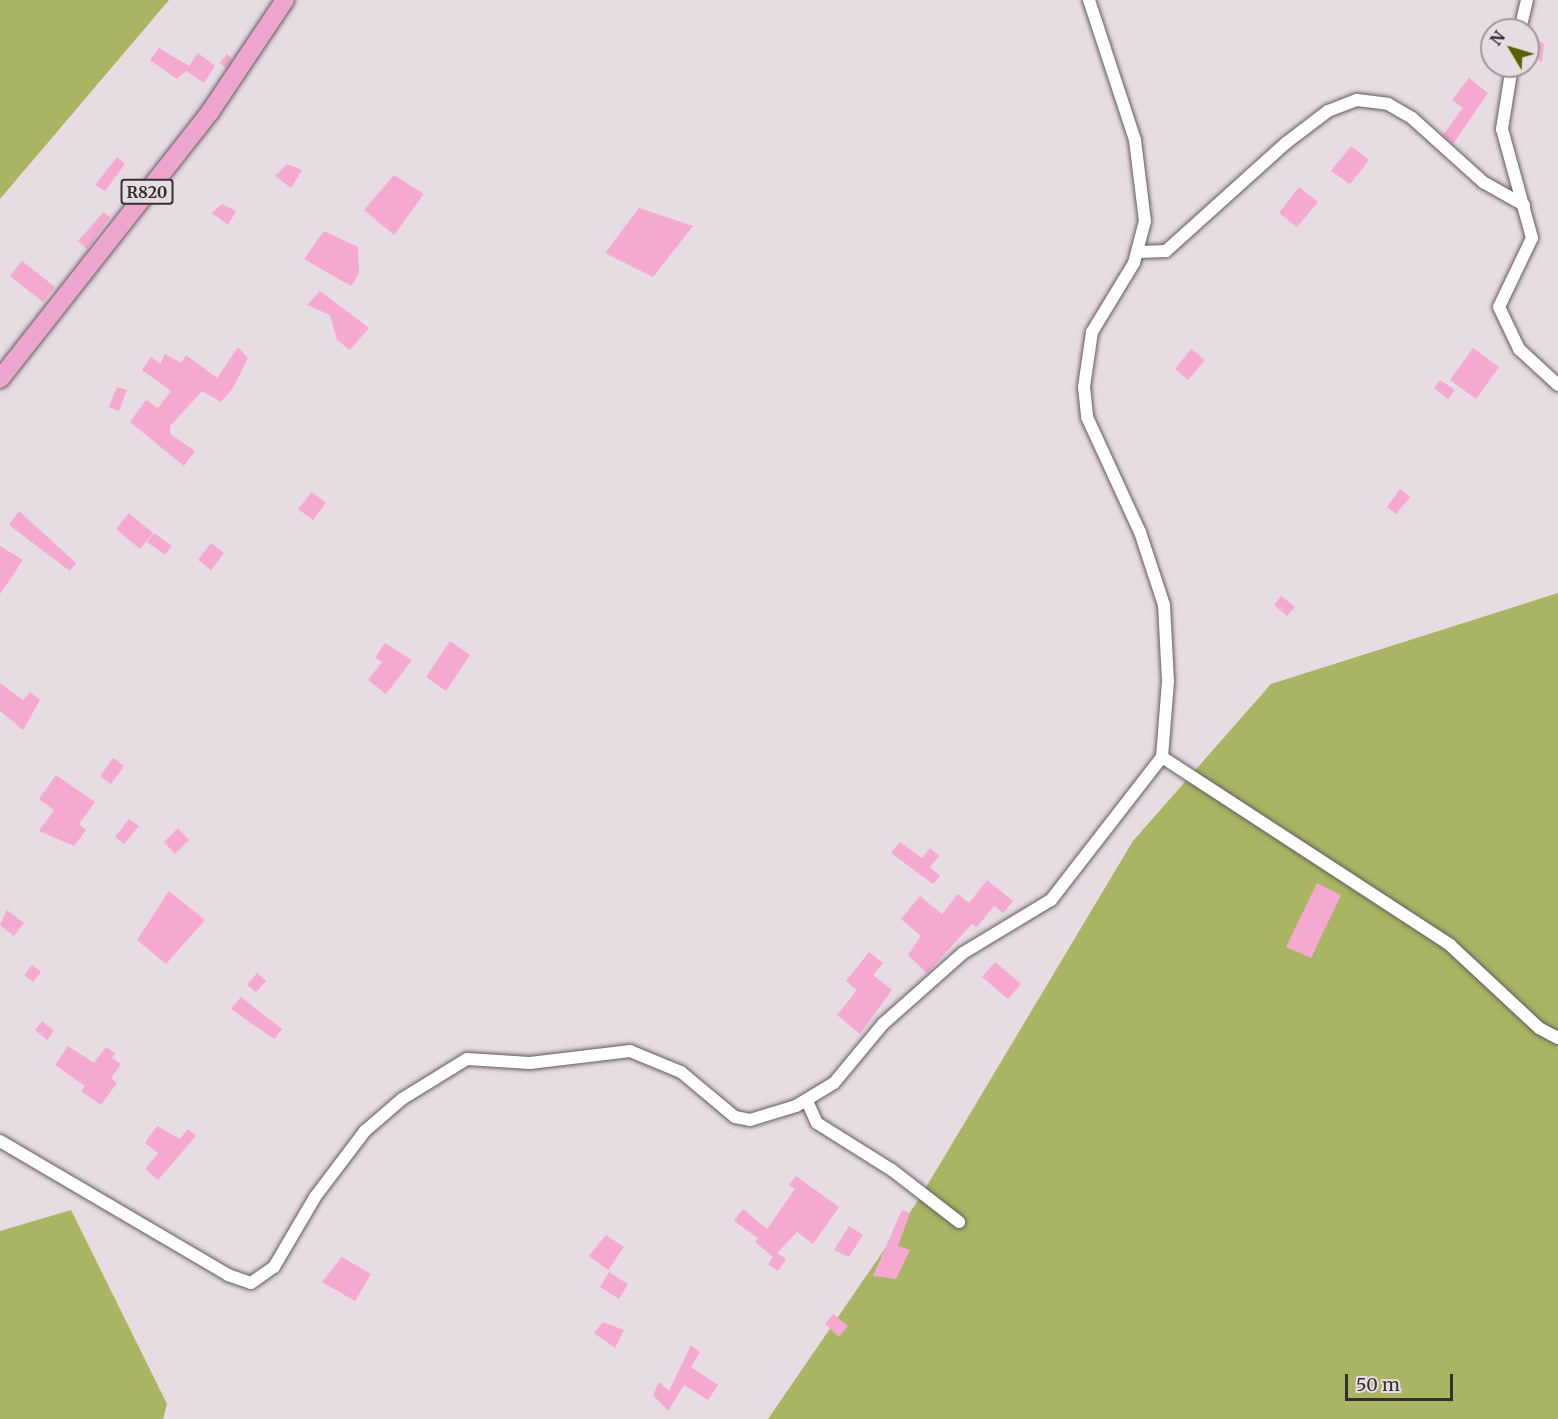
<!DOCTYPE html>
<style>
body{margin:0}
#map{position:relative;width:1558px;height:1419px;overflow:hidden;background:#e6dce1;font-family:Merriweather,serif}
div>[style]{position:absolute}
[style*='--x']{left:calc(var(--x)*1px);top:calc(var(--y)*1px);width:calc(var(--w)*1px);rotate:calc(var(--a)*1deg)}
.green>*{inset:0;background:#a9b562}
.building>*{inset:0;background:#f6a9d0}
.roads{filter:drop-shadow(0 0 2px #645b5f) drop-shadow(0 0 2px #645b5f)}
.minor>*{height:12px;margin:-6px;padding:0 6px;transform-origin:6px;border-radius:6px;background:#fff}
.primary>*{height:18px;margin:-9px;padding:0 9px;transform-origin:9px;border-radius:9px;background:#eda4cd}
span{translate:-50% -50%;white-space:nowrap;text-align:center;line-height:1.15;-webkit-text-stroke:4.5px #e6dce1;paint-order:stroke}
.shield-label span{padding:2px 4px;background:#e6dce1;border:2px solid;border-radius:4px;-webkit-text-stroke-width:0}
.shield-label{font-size:16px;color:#343032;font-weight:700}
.north{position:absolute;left:1480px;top:18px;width:60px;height:60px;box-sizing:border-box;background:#e6dce1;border:2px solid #9f979b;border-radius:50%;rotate:308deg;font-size:16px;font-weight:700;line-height:24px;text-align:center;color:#343032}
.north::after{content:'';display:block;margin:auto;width:21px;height:27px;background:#576100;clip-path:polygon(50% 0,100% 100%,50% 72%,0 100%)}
.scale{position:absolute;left:1345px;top:1374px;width:108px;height:27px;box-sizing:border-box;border:3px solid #343032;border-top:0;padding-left:8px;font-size:18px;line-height:21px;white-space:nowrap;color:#343032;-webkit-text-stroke:4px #e6dce1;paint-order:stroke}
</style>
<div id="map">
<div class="green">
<div style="clip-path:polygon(0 0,169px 0,0 199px)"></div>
<div style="clip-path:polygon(1558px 593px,1558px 1419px,768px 1419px,919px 1199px,1133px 841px,1271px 684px)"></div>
<div style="clip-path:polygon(71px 1210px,167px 1404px,163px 1419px,0 1419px,0 1231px)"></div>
</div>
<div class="building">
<div style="clip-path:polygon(1528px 35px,1544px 44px,1542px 62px,1528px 55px)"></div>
<div style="clip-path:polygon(159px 48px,189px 66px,198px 53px,215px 66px,204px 83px,186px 71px,177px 79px,150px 60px)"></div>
<div style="clip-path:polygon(227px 54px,232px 59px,226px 68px,220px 63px)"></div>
<div style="clip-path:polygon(1469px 78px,1488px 93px,1453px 144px,1443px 135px,1463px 108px,1452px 100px)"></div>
<div style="clip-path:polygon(1351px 146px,1369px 160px,1350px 184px,1331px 171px)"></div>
<div style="clip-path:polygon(117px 157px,125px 164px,105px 191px,95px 185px)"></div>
<div style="clip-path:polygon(287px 164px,302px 170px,291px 188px,275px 176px)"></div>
<div style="clip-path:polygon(394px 175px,424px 194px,394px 235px,364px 210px)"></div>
<div style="clip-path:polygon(1299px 187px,1318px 202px,1297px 227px,1279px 213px)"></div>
<div style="clip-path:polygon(222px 204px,236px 211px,228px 225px,212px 213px)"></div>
<div style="clip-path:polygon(639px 208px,693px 226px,653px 277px,605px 253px)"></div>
<div style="clip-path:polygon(104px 212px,110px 217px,87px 249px,78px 241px)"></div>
<div style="clip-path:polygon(324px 231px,358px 247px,359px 274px,351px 286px,304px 259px)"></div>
<div style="clip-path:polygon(22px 261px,55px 287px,43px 302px,10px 276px)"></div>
<div style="clip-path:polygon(320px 291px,369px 328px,350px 350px,337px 340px,330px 315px,307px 305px)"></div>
<div style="clip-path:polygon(238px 347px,248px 358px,233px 388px,221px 402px,202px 391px,170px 426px,170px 434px,195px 451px,184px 466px,130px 422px,146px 400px,158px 408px,171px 391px,142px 370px,151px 357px,160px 364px,165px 354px,181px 363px,186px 355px,217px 378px)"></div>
<div style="clip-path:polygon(1473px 348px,1499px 367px,1476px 399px,1450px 380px)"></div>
<div style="clip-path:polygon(1191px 349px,1205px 360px,1188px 380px,1175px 369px)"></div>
<div style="clip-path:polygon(1440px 380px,1455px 390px,1448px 399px,1434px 388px)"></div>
<div style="clip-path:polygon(117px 387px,127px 390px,119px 411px,109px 407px)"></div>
<div style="clip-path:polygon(1400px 489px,1410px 497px,1396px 514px,1387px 507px)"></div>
<div style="clip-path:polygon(312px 492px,326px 503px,313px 520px,298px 509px)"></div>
<div style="clip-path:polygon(19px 511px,76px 563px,70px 571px,9px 525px)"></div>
<div style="clip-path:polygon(129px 513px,153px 533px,140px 549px,116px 529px)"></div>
<div style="clip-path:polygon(154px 533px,172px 546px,165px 555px,147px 542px)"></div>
<div style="clip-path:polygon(211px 543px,224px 553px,211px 570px,198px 560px)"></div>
<div style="clip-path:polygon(0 546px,23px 560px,0 594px)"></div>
<div style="clip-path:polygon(1281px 596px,1295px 607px,1287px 616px,1274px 605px)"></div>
<div style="clip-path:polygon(450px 641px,470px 655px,446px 691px,426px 677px)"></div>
<div style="clip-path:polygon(385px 643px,412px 660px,386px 694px,368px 680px,382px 662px,375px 658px)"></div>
<div style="clip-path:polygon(0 683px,23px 700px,30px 692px,40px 700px,23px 730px,0 711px)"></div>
<div style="clip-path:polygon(113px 758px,124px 766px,111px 784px,100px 776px)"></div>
<div style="clip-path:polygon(56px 775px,95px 802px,79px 824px,86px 830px,74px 846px,39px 831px,54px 810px,39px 799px)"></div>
<div style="clip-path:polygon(129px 819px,139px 826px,124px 844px,115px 837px)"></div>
<div style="clip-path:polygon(178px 828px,189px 840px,175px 854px,164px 842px)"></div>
<div style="clip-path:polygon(900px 842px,922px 858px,930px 848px,939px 856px,930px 867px,940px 876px,933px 884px,891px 853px)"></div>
<div style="clip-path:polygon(987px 880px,1013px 901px,1003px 913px,994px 906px,977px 927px,972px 924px,927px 973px,908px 955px,921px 936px,901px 919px,920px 896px,942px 914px,958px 894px,969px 903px)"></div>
<div style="clip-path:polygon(1317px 883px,1341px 895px,1311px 958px,1286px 947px)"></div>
<div style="clip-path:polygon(169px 891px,205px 920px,166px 964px,137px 940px)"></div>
<div style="clip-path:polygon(7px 910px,24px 923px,14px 936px,0 925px)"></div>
<div style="clip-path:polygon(869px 952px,883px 963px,873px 975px,892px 990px,860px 1034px,837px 1015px,857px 990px,846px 981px)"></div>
<div style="clip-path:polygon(995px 962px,1021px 984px,1008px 999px,982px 977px)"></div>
<div style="clip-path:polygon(32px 965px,41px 972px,33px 982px,24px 975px)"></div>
<div style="clip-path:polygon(257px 973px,266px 981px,256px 992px,247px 985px)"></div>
<div style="clip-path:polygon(241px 997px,282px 1029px,274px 1039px,231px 1009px)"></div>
<div style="clip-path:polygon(42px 1021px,54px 1031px,47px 1040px,35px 1030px)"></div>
<div style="clip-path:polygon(68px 1046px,94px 1063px,106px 1047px,115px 1053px,112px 1058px,121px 1064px,111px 1078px,117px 1083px,101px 1105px,81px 1091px,85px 1086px,55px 1065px)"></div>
<div style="clip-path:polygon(157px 1126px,180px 1139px,188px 1129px,196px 1136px,158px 1180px,145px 1169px,158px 1153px,145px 1143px)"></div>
<div style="clip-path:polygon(796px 1176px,839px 1207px,813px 1244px,797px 1232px,777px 1253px,786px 1259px,778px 1271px,768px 1264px,773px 1257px,755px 1242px,758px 1238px,734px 1221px,743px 1209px,767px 1229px,795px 1189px,789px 1185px)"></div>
<div style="clip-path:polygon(902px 1210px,910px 1213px,898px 1246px,910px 1250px,896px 1279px,873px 1276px)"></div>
<div style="clip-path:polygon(849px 1226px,863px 1235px,849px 1257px,834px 1250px)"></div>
<div style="clip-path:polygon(606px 1235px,624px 1247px,608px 1270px,589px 1256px)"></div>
<div style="clip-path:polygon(342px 1257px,371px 1274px,355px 1301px,322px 1282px)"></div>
<div style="clip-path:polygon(609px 1272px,628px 1284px,619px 1299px,600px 1287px)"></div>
<div style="clip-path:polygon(833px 1314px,848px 1326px,839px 1337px,825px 1324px)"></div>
<div style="clip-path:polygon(603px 1322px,624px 1330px,615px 1348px,594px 1333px)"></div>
<div style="clip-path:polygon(691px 1345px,700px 1352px,691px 1367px,718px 1385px,708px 1400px,684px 1385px,668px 1411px,653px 1395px,659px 1382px,669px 1391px)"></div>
</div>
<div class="roads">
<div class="minor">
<div style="--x:1089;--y:0;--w:147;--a:71.8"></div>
<div style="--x:1135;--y:140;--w:82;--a:83"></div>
<div style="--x:1145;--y:221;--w:43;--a:104.7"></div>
<div style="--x:1134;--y:263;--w:81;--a:121.3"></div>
<div style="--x:1092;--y:332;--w:56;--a:98.3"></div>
<div style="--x:1084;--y:387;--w:30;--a:84"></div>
<div style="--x:1087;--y:417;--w:127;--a:65.3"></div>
<div style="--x:1140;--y:532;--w:77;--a:71.8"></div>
<div style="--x:1164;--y:605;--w:76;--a:87"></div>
<div style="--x:1168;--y:681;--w:76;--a:94.5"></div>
<div style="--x:1162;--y:757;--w:344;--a:33.1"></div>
<div style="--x:1450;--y:945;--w:122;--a:43"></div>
<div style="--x:1539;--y:1028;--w:21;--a:28"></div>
<div style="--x:1520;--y:30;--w:31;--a:-77"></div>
<div style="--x:1512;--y:66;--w:64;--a:99"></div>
<div style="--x:1502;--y:129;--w:113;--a:74.6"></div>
<div style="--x:1532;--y:238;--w:76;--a:115.6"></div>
<div style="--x:1499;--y:307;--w:47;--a:64.5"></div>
<div style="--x:1519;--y:349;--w:53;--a:42.7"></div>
<div style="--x:1139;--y:252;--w:27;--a:-2"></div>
<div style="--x:1166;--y:251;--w:161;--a:-42"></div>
<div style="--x:1286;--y:143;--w:53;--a:-37.3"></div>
<div style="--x:1328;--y:111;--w:31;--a:-21"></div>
<div style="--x:1357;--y:100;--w:31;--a:7"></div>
<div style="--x:1388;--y:104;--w:28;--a:30"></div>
<div style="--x:1412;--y:118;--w:96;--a:42"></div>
<div style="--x:1483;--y:182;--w:47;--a:29.3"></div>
<div style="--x:807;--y:1101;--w:24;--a:66"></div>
<div style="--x:817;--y:1123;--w:89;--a:32.1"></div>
<div style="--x:892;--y:1170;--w:85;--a:37.8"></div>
<div style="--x:0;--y:1141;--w:264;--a:30.4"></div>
<div style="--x:228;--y:1275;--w:24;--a:19"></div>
<div style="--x:251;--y:1283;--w:28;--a:-35"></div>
<div style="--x:274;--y:1267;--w:81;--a:-59.6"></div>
<div style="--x:315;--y:1197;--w:83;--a:-52.9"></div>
<div style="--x:365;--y:1131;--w:49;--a:-40.9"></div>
<div style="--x:402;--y:1099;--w:76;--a:-31.6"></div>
<div style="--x:467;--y:1059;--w:63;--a:3.6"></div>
<div style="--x:530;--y:1063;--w:101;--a:-6.8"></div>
<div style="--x:630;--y:1051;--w:55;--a:22.4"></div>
<div style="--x:681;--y:1072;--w:70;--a:39.8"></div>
<div style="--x:735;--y:1117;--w:15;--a:11"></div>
<div style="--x:750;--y:1120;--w:48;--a:-16.9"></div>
<div style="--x:796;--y:1106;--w:44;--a:-31.2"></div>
<div style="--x:834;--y:1083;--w:77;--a:-50.3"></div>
<div style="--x:883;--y:1024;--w:107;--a:-41.6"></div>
<div style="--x:963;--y:953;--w:103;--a:-31.1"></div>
<div style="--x:1051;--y:900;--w:181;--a:-52.2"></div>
</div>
<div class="primary">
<div style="--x:0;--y:379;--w:340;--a:-51.8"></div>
<div style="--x:210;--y:112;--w:135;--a:-56.2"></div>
</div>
</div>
<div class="shield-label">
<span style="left:147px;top:192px">R820</span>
</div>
<div class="north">N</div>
<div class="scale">50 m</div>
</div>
